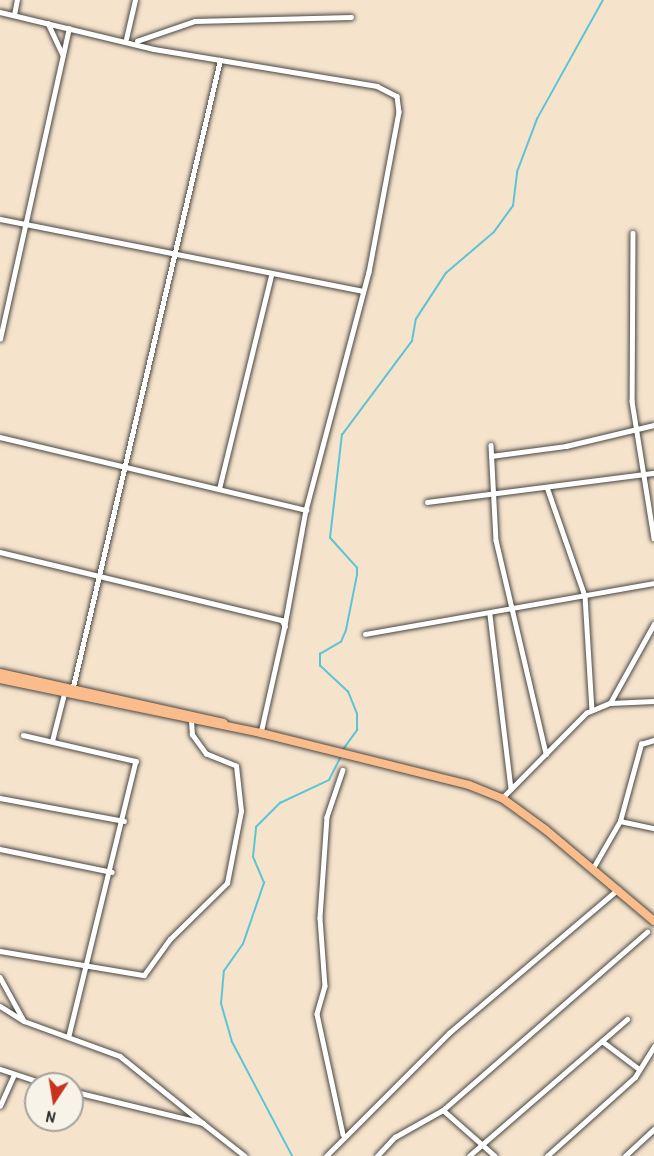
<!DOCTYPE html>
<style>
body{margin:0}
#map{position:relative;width:654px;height:1156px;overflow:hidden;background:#f5e3cc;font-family:"Patrick Hand",sans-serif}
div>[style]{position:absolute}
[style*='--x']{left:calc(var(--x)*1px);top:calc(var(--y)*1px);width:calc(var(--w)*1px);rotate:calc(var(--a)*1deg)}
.stream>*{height:1.5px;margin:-0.75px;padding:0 0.75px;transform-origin:0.75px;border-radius:0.75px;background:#5bc5d6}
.roads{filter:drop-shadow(0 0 2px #494743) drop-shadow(0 0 2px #494743)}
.street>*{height:4.5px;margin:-2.25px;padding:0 2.25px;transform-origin:2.25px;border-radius:2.25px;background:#fff}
.primary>*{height:8px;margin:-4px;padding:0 4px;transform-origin:4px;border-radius:4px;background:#f9bc8a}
span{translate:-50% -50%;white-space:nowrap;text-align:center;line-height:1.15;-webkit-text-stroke:4.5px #f7f3e8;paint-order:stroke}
.north{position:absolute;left:24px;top:1072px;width:60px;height:60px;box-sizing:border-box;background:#f7f3e8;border:2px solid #a5a39c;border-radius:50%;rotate:192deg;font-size:16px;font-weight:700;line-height:24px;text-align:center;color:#2b2b2b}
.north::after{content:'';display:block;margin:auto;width:21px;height:27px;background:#c8321e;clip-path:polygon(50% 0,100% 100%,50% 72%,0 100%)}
</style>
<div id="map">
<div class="stream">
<div style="--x:342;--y:751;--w:26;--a:-54"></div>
<div style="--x:357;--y:730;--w:16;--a:-90"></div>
<div style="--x:357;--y:714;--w:24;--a:-112"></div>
<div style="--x:348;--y:692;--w:38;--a:-137"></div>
<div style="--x:320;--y:666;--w:12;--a:-90"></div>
<div style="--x:320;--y:654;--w:24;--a:-30"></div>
<div style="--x:341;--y:642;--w:13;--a:-67"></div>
<div style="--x:346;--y:630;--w:56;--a:-78.7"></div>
<div style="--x:357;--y:575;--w:7;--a:-90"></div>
<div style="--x:357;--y:568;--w:40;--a:-132"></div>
<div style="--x:330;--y:538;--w:104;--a:-83.4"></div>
<div style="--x:342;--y:435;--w:117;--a:-53.3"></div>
<div style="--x:412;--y:341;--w:22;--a:-80"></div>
<div style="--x:416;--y:319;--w:55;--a:-56.9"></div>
<div style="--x:446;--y:273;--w:63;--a:-40.5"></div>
<div style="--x:494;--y:232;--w:32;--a:-54"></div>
<div style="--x:513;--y:206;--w:34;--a:-83"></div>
<div style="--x:517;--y:172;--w:57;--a:-69.3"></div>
<div style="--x:537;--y:119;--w:136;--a:-61"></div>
<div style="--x:292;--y:1156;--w:129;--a:-117.8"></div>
<div style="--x:232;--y:1042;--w:40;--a:-106"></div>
<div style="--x:221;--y:1004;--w:33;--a:-85"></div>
<div style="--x:224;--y:971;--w:33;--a:-55"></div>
<div style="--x:243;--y:944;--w:65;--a:-71"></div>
<div style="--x:264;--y:883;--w:28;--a:-113"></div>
<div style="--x:253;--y:857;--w:30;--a:-84"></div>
<div style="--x:256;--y:827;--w:34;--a:-45"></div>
<div style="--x:280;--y:803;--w:54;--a:-25.1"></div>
<div style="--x:329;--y:780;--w:25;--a:-63"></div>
</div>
<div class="roads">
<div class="street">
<div style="--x:0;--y:12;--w:158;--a:13.5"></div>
<div style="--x:154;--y:49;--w:226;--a:9.4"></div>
<div style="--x:377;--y:86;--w:22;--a:27"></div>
<div style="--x:397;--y:96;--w:16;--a:83"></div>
<div style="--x:399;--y:112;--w:163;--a:100.6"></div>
<div style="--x:369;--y:272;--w:246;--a:104.8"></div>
<div style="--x:306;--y:510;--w:118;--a:100.3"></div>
<div style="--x:14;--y:15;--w:15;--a:-79"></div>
<div style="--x:48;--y:23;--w:35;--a:65"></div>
<div style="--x:126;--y:39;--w:40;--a:-77"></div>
<div style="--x:137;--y:41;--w:61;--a:-19"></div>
<div style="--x:195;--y:21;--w:156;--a:-1.5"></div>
<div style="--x:0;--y:219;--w:369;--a:11.2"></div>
<div style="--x:633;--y:233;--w:168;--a:90.3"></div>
<div style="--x:632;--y:401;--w:139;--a:80.9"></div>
<div style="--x:0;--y:339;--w:318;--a:-77.5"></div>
<div style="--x:0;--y:437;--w:315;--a:13.4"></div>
<div style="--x:491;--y:445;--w:95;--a:87"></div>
<div style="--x:496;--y:540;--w:220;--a:76.8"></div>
<div style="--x:491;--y:456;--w:76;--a:-7.6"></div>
<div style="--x:566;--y:446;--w:90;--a:-13.4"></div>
<div style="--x:547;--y:487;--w:115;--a:70.8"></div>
<div style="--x:585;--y:596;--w:113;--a:86.5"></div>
<div style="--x:219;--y:489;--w:219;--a:-76.3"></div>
<div style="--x:427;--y:502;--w:229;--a:-7.3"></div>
<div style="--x:0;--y:552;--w:290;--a:13.6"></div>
<div style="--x:282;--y:620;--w:7;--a:63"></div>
<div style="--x:285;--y:626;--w:110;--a:102.6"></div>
<div style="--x:490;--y:615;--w:175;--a:83.1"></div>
<div style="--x:365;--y:634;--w:293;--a:-10"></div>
<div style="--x:72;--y:691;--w:648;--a:-76.8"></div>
<div style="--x:610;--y:703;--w:90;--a:-60.9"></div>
<div style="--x:23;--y:735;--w:116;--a:13"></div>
<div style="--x:136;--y:761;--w:282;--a:103.7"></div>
<div style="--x:52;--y:741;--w:53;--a:-75.7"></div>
<div style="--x:343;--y:770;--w:50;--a:108.8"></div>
<div style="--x:327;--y:817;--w:101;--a:94"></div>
<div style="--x:320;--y:918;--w:68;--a:85.8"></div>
<div style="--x:325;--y:986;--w:29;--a:106"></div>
<div style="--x:317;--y:1014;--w:123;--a:77.8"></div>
<div style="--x:0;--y:798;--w:126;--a:10.5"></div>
<div style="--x:502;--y:798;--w:120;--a:-45.3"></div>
<div style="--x:586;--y:713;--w:26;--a:-23"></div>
<div style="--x:610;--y:703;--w:44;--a:-2.6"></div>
<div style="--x:620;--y:821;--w:35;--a:12"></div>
<div style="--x:0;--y:849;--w:114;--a:11.6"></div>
<div style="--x:593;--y:868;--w:54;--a:-60.1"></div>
<div style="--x:620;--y:821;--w:80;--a:-74.7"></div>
<div style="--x:641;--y:744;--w:14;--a:-17"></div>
<div style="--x:0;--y:951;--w:146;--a:9.5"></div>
<div style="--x:144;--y:975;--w:44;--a:-54.2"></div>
<div style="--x:170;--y:939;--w:80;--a:-44.5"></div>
<div style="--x:227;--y:883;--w:73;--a:-79"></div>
<div style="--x:241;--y:811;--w:45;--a:-96.3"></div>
<div style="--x:236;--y:766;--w:32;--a:-158"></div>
<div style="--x:206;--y:754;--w:24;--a:-126"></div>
<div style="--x:192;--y:735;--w:14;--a:-94"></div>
<div style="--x:0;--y:977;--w:48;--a:61.3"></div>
<div style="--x:0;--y:1006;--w:28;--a:32"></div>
<div style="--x:24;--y:1021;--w:102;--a:20"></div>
<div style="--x:120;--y:1056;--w:107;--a:38.9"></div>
<div style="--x:602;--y:1041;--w:46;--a:37.1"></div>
<div style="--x:0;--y:1069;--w:48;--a:18.1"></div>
<div style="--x:72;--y:1091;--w:135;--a:13.7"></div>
<div style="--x:203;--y:1123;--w:53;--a:38.2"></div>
<div style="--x:0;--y:1106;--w:34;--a:-66"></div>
<div style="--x:443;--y:1110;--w:69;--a:41.5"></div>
<div style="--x:326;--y:1156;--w:174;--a:-45"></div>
<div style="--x:449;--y:1033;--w:222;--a:-40.4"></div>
<div style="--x:377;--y:1156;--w:26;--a:-47"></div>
<div style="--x:395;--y:1137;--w:55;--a:-29.4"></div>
<div style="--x:443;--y:1110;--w:271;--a:-41.1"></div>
<div style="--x:469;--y:1156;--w:209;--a:-40.9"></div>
<div style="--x:547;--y:1156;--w:118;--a:-41.9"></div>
<div style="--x:635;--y:1077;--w:36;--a:-58"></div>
<div style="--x:625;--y:1156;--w:40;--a:-43"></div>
</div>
<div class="primary">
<div style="--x:0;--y:673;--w:229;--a:12.6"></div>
<div style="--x:0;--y:679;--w:267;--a:11.7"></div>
<div style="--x:261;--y:733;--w:214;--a:14"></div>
<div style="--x:469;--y:785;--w:35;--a:22"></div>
<div style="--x:502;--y:798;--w:54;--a:36"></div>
<div style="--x:546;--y:830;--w:141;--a:40.1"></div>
</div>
</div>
<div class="north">N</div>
</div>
